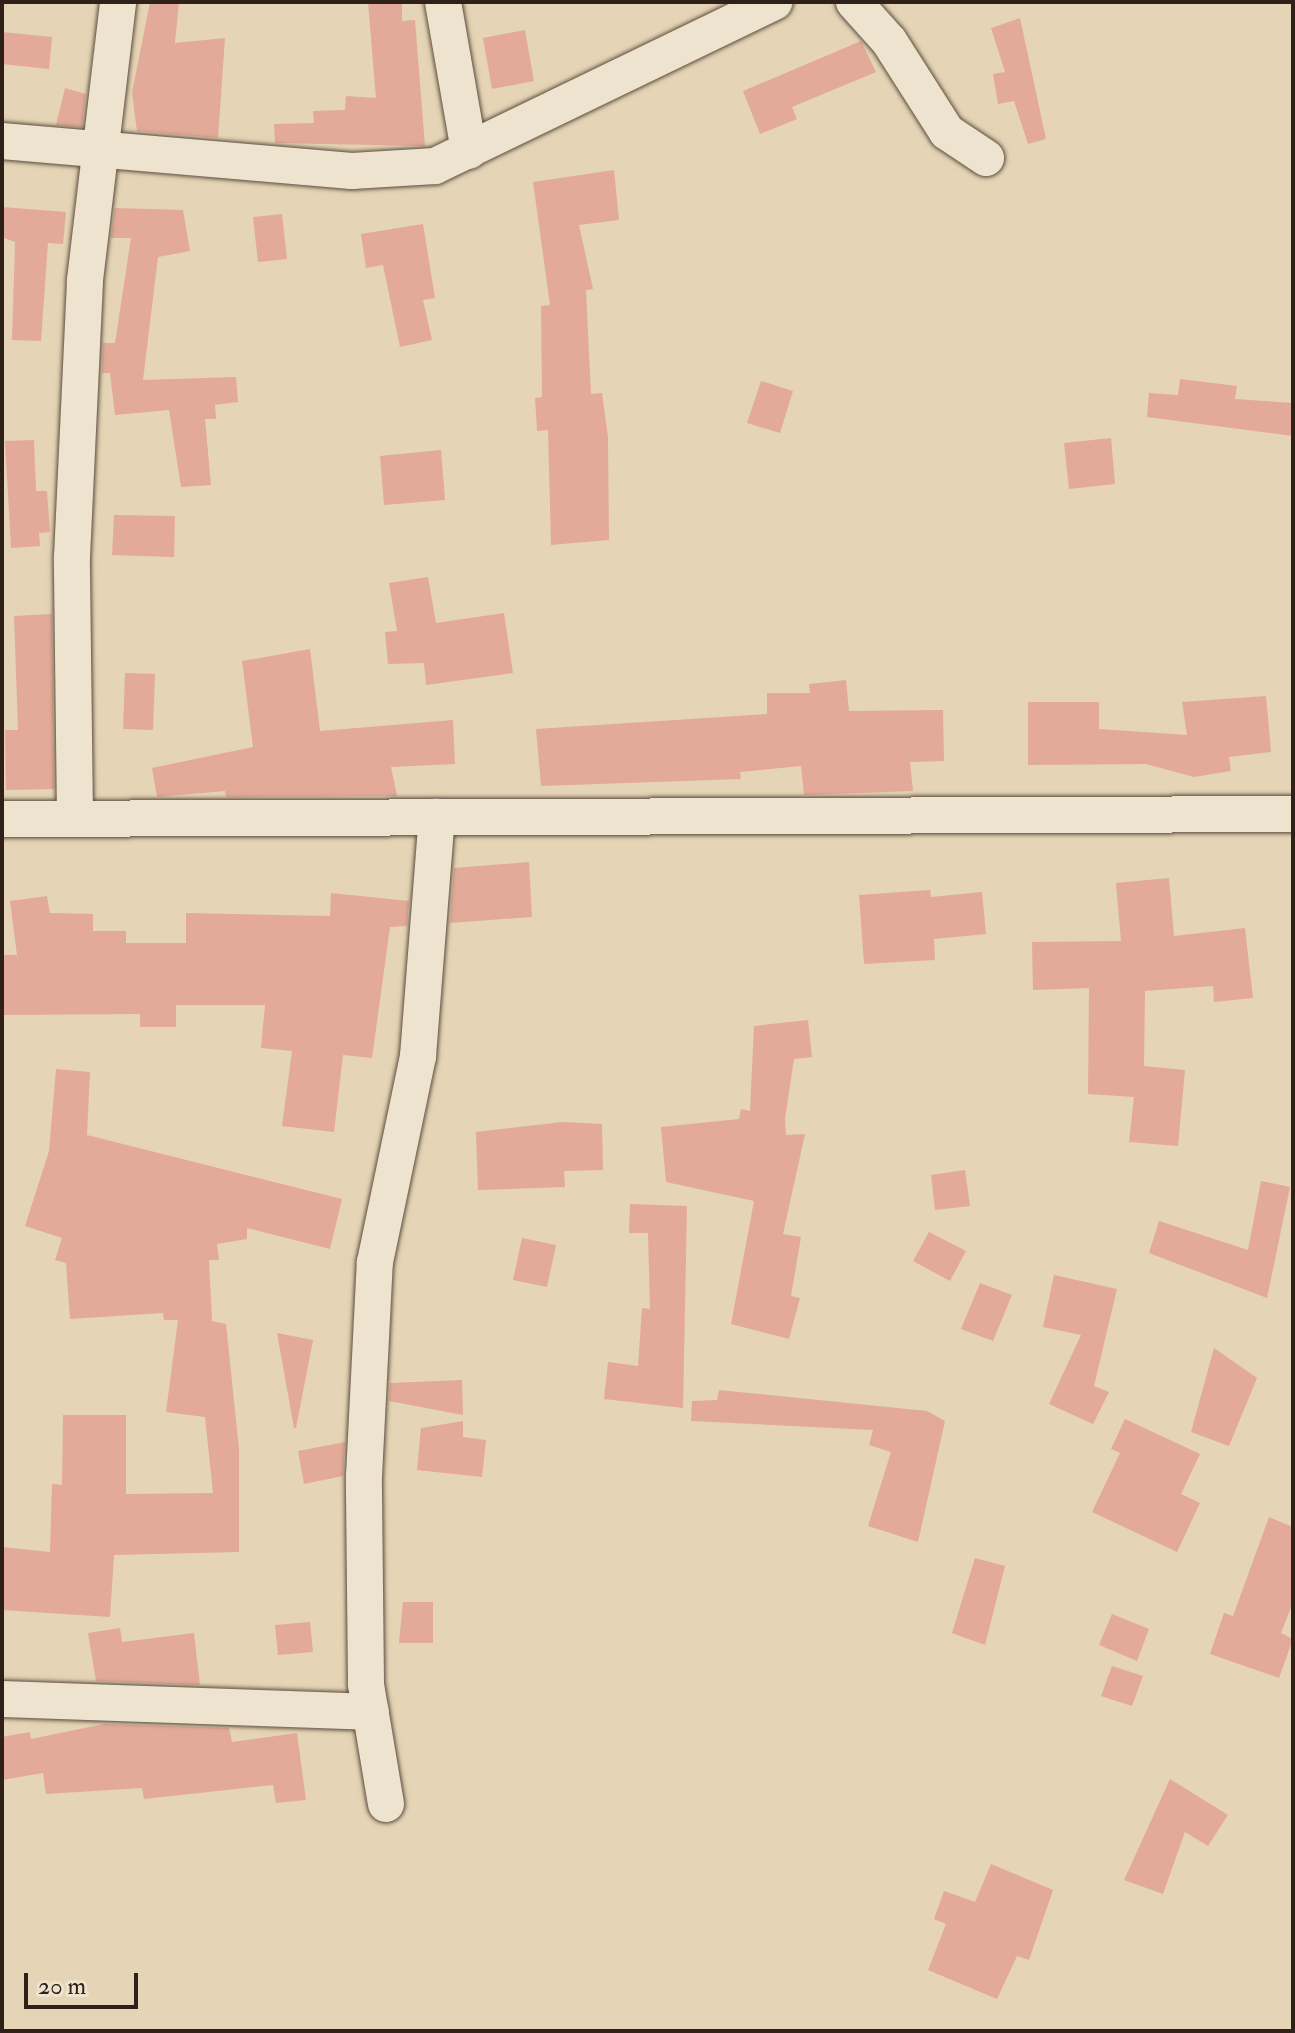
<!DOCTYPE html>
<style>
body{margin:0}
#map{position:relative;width:1295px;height:2033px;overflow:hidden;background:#e5d4b5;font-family:"IM FELL Double Pica",serif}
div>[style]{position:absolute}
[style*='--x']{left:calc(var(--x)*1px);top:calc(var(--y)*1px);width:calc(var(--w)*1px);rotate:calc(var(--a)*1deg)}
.building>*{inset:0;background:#e3aa99}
.roads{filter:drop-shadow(0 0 2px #5c4d3f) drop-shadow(0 0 2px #5c4d3f)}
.minor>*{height:36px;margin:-18px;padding:0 18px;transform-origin:18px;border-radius:18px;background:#eee3cf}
span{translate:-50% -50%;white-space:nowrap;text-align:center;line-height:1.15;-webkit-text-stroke:6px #eee3cf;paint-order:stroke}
.frame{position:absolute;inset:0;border:4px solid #2f2018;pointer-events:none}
.scale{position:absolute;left:24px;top:1973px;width:114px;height:36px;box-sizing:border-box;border:4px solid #2f2018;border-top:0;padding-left:10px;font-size:24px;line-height:28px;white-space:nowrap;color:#2f2018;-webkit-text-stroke:6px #eee3cf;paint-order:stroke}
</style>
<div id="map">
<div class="building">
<div style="clip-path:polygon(150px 2px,179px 2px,175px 43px,225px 38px,218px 138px,137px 131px,132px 93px)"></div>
<div style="clip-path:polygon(368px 2px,402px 2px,402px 21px,415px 20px,425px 146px,275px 143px,274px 124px,314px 123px,313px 111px,345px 110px,346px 96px,376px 98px)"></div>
<div style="clip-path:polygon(1020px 18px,1046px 139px,1028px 144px,1014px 101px,998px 104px,993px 74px,1005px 72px,991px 28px)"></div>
<div style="clip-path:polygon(525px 30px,534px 81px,492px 89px,483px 38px)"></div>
<div style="clip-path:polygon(2px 32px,52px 37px,49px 69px,2px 64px)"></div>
<div style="clip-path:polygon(861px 41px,876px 72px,792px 107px,797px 119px,760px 134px,743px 91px)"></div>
<div style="clip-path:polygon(65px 88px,86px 94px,82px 127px,56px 125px)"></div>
<div style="clip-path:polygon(614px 170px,619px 220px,579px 225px,593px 289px,586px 290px,591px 394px,602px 393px,608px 437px,609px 540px,551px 545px,548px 430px,537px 431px,535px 398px,542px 397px,541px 306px,550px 305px,533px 182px)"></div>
<div style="clip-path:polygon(2px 207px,66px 212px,63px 244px,48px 243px,41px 341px,12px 340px,15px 242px,2px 237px)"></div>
<div style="clip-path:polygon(115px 208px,183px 210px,190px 251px,158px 257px,143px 380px,236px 377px,238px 402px,215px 405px,216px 419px,205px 419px,211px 485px,181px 487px,169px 410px,115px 415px,110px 373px,102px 373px,103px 343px,115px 343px,131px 238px,111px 238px)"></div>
<div style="clip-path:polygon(282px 214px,287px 259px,258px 262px,253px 217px)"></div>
<div style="clip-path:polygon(423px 224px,435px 298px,423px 300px,432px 340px,400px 347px,383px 265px,366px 268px,361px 234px)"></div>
<div style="clip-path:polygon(1180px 379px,1237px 386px,1235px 399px,1293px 403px,1293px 436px,1147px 417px,1149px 393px,1178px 395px)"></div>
<div style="clip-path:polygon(761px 381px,793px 391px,780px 433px,747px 423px)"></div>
<div style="clip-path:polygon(1111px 438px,1115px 484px,1069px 489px,1064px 443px)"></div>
<div style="clip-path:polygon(34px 440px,36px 491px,47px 491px,50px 532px,39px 533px,40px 546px,11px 548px,5px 441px)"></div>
<div style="clip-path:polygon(441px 450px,445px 500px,384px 505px,380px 456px)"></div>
<div style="clip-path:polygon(114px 515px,175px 516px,174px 557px,112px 555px)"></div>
<div style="clip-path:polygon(428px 577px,436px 623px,504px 613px,513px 673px,426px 685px,424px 663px,388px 664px,385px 632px,397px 631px,389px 583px)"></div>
<div style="clip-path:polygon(52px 614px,54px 789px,6px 790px,5px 730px,18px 730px,14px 616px)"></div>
<div style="clip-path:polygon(310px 649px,320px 731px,453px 720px,455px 764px,391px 767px,397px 796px,226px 797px,225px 791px,157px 797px,152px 768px,253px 747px,242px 661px)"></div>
<div style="clip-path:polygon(125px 673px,155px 674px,153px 730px,123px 729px)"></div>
<div style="clip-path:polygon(846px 680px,849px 711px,943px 710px,944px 761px,910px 762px,913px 791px,804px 795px,801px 766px,740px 772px,741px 779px,541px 786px,536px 729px,767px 714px,767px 693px,810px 693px,809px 684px)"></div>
<div style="clip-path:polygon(1266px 696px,1271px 752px,1229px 757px,1231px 771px,1194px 777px,1146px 764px,1028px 765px,1028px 702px,1099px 702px,1099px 729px,1187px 735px,1182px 702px)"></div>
<div style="clip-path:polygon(529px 862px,532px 917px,450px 923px,454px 868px)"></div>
<div style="clip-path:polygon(1169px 878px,1174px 936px,1245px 928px,1253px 998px,1214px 1002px,1213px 986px,1145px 991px,1144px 1066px,1185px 1070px,1178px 1146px,1129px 1142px,1134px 1097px,1088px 1094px,1089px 988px,1033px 990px,1032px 942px,1121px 941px,1116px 883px)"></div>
<div style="clip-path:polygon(930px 890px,931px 897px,982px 892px,986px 934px,934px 939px,935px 960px,864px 964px,859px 895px)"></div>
<div style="clip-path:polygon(331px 893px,409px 901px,407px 926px,390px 927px,372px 1058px,343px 1055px,334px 1132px,282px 1126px,292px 1051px,261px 1048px,265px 1005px,176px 1005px,176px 1027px,140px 1027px,140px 1014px,2px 1015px,2px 955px,17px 955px,10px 901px,47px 896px,50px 913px,93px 914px,93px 931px,126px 931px,126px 943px,186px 943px,186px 913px,330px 916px)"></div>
<div style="clip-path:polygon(808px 1020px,812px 1057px,794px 1059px,785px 1119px,786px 1135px,805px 1134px,783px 1234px,801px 1237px,791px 1296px,800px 1298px,789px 1339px,731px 1324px,754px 1201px,666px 1182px,661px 1127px,739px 1119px,741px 1109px,750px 1111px,754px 1026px)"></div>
<div style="clip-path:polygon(56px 1069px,90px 1072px,87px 1135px,342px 1199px,330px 1249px,247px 1228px,247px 1239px,217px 1244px,219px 1260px,209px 1260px,212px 1321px,226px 1324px,239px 1449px,239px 1552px,114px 1555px,110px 1617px,2px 1610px,2px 1547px,50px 1552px,52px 1484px,62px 1485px,63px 1415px,126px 1415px,126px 1494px,213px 1493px,205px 1417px,166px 1412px,178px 1320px,164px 1320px,163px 1313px,70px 1319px,66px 1263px,55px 1260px,62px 1238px,25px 1226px,49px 1151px)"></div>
<div style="clip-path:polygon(562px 1122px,602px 1124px,603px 1170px,564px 1171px,565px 1187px,478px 1190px,476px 1132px)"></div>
<div style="clip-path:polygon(965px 1170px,970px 1206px,935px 1210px,931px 1175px)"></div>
<div style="clip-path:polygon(1261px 1181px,1290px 1187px,1267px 1298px,1149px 1253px,1159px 1221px,1248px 1250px)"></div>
<div style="clip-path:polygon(630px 1204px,687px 1206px,683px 1408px,604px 1399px,608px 1362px,638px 1366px,642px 1308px,650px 1309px,648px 1233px,629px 1233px)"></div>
<div style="clip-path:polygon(929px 1232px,966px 1251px,950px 1281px,913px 1261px)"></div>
<div style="clip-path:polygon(522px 1238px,556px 1245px,547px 1287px,513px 1280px)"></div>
<div style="clip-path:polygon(1054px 1275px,1117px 1289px,1094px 1386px,1109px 1392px,1093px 1424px,1049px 1404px,1081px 1335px,1043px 1327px)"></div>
<div style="clip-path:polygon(980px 1283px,1012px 1295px,993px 1341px,961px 1329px)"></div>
<div style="clip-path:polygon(277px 1333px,313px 1340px,296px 1428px,294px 1428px)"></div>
<div style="clip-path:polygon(1214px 1348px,1257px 1378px,1229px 1446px,1191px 1432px)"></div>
<div style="clip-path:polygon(462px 1380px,463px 1415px,389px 1401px,390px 1383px)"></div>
<div style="clip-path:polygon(719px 1390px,927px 1411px,945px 1421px,918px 1542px,868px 1526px,891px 1452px,869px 1445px,873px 1430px,691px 1421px,692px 1401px,717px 1400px)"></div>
<div style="clip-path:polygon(1125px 1419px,1200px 1454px,1181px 1494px,1200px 1503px,1177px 1552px,1092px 1512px,1120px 1453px,1111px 1449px)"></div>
<div style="clip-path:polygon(463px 1421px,463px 1437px,486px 1440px,482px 1477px,417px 1470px,421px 1428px)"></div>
<div style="clip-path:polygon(345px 1442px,343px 1476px,304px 1484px,298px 1451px)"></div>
<div style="clip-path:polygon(1269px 1517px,1293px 1527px,1293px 1602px,1281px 1633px,1293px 1639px,1279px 1678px,1210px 1654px,1224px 1613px,1233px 1616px)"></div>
<div style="clip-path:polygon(975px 1558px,1005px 1566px,985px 1645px,952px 1633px)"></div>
<div style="clip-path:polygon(403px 1602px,433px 1602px,433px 1643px,399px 1643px)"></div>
<div style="clip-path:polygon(1112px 1614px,1149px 1629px,1137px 1661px,1099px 1645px)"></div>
<div style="clip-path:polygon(310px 1622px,313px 1652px,278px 1655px,275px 1625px)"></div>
<div style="clip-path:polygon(120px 1628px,122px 1642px,194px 1633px,200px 1685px,96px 1681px,88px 1633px)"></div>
<div style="clip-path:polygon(1112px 1666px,1143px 1676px,1132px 1706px,1101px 1696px)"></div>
<div style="clip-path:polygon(104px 1724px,229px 1728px,232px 1742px,297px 1733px,306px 1800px,276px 1803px,273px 1785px,144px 1799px,142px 1788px,46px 1794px,43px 1773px,2px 1780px,2px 1737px,30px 1732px,31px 1739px)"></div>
<div style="clip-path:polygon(1170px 1779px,1228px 1815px,1208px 1846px,1185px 1832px,1163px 1894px,1124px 1880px)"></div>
<div style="clip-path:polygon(991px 1864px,1053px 1890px,1029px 1960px,1017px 1956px,997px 1999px,928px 1970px,946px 1924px,934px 1919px,944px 1891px,975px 1902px)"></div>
</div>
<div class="roads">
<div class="minor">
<div style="--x:443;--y:2;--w:151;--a:80.1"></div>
<div style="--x:854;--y:2;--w:52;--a:48.1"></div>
<div style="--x:889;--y:41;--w:108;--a:57.5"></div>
<div style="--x:947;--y:132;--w:47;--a:33.7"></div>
<div style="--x:2;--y:141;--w:351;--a:4.9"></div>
<div style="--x:352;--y:171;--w:83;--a:-3.4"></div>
<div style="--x:435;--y:166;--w:377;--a:-25.8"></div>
<div style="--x:75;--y:818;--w:261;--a:-90.7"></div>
<div style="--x:72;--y:557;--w:277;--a:-87.3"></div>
<div style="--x:85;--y:280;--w:280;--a:-83.2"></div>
<div style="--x:2;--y:819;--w:1291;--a:-0.22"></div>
<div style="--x:2;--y:1699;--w:369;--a:2"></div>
<div style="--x:386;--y:1804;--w:122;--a:-99.5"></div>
<div style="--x:366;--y:1684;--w:208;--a:-90.6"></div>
<div style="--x:364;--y:1476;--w:214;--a:-87.1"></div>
<div style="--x:375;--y:1262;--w:210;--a:-78.2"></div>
<div style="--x:418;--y:1056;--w:240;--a:-85.5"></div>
</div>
</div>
<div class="frame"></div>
<div class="scale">20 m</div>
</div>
